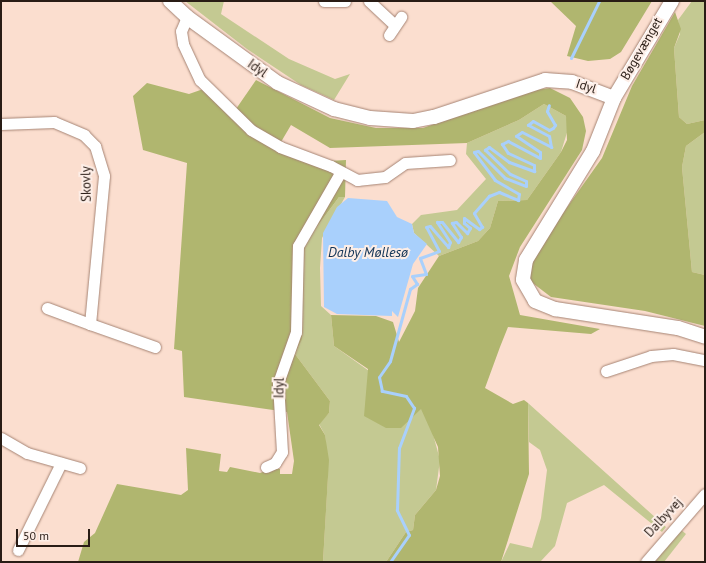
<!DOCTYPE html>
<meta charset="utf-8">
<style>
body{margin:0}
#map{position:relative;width:706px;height:563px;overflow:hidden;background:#fbdecf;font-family:"PT Sans",sans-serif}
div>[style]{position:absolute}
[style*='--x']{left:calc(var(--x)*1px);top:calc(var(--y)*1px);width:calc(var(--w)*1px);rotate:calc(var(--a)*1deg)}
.green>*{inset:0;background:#c4c992}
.forest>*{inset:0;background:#b0b66f}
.water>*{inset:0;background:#a9d0fc}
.stream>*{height:3px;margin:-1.5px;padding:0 1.5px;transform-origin:1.5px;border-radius:1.5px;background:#a9d0fc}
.roads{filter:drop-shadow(0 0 1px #a68474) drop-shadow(0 0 1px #a68474)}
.minor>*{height:11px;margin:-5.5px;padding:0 5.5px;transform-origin:5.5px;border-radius:5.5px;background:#fff}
.tertiary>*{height:14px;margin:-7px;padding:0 7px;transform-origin:7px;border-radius:7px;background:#fff}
span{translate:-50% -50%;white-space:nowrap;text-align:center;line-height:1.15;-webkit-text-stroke:4px #fdeee7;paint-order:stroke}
.street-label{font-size:13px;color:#291c15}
.water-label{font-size:14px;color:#103255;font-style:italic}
.frame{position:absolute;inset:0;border:2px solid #291c15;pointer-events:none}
.scale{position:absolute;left:16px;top:529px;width:74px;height:18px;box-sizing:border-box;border:2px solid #291c15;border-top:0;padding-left:5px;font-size:12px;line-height:14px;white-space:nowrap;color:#291c15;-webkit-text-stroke:3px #fdeee7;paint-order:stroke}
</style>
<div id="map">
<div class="green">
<div style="clip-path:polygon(185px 1px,224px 1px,221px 14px,289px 59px,335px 79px,350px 74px,334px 100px,301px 85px,247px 49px)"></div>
<div style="clip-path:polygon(692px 1px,705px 1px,705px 120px,687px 124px,679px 117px,674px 48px,680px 34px,678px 20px)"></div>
<div style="clip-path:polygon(544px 104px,566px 116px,569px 126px,561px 152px,527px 200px,498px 201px,490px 228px,478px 241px,439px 256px,414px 233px,412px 224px,421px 215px,457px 210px,486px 179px,466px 154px,467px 143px,519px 120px)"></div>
<div style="clip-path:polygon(705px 132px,705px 275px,692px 272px,682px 167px,686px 146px)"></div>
<div style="clip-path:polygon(339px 197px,345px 197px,322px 238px,320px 268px,321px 306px,331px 315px,334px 346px,421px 408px,430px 423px,440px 460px,436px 490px,415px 515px,413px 530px,406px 532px,386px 562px,323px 562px,328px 475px,325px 435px,319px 424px,329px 413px,330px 401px,295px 354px,302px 338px,305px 243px)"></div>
<div style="clip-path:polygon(528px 403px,666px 527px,662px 532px,604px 485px,567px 503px,555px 546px,540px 562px,501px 562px,510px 543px,532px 548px,541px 518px,547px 470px,540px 450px,529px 442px)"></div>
<div style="clip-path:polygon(680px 529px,686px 534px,664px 562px,655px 562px)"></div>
</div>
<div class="forest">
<div style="clip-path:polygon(550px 1px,652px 1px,621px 52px,610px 59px,588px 61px,567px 56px,576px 26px)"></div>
<div style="clip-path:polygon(675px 12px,681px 29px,674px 48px,679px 117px,687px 124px,705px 120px,705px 132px,686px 146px,682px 167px,692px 272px,705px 275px,705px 326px,645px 311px,551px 297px,530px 281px,530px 266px,536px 251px,602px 158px,632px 86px)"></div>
<div style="clip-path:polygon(256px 80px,330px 118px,376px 128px,423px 128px,528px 91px,550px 88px,570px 98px,583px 117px,586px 131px,582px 150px,520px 247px,509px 276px,520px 315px,600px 329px,591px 334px,508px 327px,500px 347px,485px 388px,513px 404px,524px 400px,528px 403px,529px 474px,501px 562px,386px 562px,406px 532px,413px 530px,415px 515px,436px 490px,440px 476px,438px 447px,421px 409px,401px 428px,386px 428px,364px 416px,368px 369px,334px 346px,331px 315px,376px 316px,393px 322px,399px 342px,415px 311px,418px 288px,439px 256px,478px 241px,490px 228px,498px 201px,527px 200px,561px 152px,567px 140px,566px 116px,544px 104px,519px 120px,467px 143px,330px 148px,291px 125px,281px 142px,329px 161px,346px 160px,345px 197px,339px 197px,305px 243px,302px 339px,295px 354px,330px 401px,329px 413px,319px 425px,325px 435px,329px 460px,323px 562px,78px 562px,84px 542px,95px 533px,117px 484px,181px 495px,188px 490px,186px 448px,221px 454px,219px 471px,227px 472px,230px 467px,260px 473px,274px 468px,280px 469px,280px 474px,292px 474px,294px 461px,287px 412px,184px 397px,182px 351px,174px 349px,187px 163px,143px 150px,133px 96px,147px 83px,189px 94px,209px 87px,236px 109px)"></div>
</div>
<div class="water">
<div style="clip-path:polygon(348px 198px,387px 201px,397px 217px,412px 224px,414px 233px,427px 244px,413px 264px,398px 317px,392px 311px,392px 316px,337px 314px,324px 307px,323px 233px,337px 207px)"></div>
</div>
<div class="stream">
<div style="--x:571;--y:58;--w:64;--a:-63.8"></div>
<div style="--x:390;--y:562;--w:33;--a:-55"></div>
<div style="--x:409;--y:535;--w:28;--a:-116"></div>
<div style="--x:397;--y:510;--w:62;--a:-88.2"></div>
<div style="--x:399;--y:448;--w:43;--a:-69.4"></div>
<div style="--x:414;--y:408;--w:14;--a:-124"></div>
<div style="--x:406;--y:396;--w:25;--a:-168"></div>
<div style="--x:382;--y:391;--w:14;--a:-102"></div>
<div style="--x:379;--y:377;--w:19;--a:-55"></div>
<div style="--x:390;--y:361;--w:75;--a:-74.5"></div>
<div style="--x:410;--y:289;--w:9;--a:-36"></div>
<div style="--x:417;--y:284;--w:9;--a:-122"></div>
<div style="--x:412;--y:276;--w:14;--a:-8"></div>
<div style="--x:426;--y:274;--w:17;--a:-111"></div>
<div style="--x:420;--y:258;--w:20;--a:-20"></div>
<div style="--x:439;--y:251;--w:27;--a:-118"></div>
<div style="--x:426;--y:227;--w:4;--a:-14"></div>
<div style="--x:430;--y:226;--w:28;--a:49"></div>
<div style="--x:448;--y:247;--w:5;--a:-68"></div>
<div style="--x:450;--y:242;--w:24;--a:-123"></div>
<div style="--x:437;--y:222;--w:5;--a:0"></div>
<div style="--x:442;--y:222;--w:26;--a:51"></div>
<div style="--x:458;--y:242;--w:6;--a:-59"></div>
<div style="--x:461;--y:237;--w:17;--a:-123"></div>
<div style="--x:452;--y:223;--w:4;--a:-14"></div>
<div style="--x:456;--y:222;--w:16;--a:45"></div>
<div style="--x:467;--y:233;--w:6;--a:-59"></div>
<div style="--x:470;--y:228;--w:8;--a:-140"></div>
<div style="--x:464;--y:223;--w:5;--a:-90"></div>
<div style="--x:464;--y:218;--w:19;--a:36"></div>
<div style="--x:479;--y:229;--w:4;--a:-34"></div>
<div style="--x:482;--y:227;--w:16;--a:-120"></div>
<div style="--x:474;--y:213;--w:23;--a:-49"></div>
<div style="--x:489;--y:196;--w:11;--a:-22"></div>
<div style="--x:499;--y:192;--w:21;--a:23"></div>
<div style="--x:518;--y:200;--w:6;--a:-81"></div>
<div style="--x:519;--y:194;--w:28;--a:-150"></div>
<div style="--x:495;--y:180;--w:35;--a:-127"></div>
<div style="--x:474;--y:152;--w:4;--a:-14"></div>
<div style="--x:478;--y:151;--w:38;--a:45"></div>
<div style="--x:505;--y:178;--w:22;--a:21"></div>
<div style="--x:526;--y:186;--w:5;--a:-90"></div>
<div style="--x:526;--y:181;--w:17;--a:-156"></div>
<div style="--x:510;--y:174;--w:35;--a:-136"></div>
<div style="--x:485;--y:150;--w:5;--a:-37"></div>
<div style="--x:489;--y:147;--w:25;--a:37"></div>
<div style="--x:509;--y:162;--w:27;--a:20"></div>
<div style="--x:534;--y:171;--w:6;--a:-90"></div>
<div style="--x:534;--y:165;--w:29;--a:-155"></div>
<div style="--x:508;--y:153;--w:11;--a:-124"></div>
<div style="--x:502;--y:144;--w:7;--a:-27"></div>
<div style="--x:508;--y:141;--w:36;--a:28"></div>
<div style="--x:540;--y:158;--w:6;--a:-90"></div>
<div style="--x:540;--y:152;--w:29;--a:-146"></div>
<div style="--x:516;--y:136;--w:7;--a:-34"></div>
<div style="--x:522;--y:132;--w:33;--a:27"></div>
<div style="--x:551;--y:147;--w:11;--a:-100"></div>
<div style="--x:549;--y:136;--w:24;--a:-152"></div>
<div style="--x:528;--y:125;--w:6;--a:-39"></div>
<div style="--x:533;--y:121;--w:18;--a:29"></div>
<div style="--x:549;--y:130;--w:4;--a:-27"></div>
<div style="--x:553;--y:128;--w:4;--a:-56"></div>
<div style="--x:555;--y:125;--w:16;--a:-120"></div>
<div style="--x:547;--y:111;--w:6;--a:-72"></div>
</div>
<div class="roads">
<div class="minor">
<div style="--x:324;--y:1;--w:21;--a:0"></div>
<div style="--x:369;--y:1;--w:35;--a:43"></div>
<div style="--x:187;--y:17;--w:15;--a:113"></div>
<div style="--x:181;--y:31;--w:13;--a:81"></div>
<div style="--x:183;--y:44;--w:40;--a:65"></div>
<div style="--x:200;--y:80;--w:71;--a:44.4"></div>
<div style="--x:251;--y:130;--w:34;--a:30"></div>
<div style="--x:280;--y:147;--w:54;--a:20.4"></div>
<div style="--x:331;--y:166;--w:30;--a:28"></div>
<div style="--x:357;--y:180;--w:28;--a:-6"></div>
<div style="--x:385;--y:177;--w:24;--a:-35"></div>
<div style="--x:405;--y:163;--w:45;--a:-3.8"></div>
<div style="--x:389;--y:35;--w:22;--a:-56"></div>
<div style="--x:1;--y:124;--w:53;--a:-2.2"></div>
<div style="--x:54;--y:122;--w:33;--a:23"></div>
<div style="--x:84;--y:135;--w:16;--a:45"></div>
<div style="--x:95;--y:146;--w:31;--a:73"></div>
<div style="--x:104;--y:176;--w:149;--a:95.4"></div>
<div style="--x:90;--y:324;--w:69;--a:19.5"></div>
<div style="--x:47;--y:308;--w:46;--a:20.4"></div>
<div style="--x:606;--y:371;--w:47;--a:-18.4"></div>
<div style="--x:651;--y:356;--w:22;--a:-5"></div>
<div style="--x:673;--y:354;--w:33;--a:11"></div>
<div style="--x:1;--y:438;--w:30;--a:30"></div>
<div style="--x:27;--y:453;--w:55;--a:15.8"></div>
<div style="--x:266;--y:467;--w:10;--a:-24"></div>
<div style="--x:275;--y:463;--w:13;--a:-58"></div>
<div style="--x:282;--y:452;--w:69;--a:-93.3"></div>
<div style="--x:278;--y:383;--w:54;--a:-70.6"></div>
<div style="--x:296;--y:332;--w:86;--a:-88.7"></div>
<div style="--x:298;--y:246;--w:84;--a:-60.1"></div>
<div style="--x:18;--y:550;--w:97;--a:-63.7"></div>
<div style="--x:646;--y:562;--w:90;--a:-49.1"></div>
</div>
<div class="tertiary">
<div style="--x:170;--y:1;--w:23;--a:43"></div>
<div style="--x:187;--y:17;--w:112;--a:36"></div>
<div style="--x:278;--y:83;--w:62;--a:24.9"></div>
<div style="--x:334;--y:109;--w:37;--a:14"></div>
<div style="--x:370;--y:118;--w:43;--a:4"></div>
<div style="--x:413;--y:121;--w:21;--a:-11"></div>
<div style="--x:434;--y:117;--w:117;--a:-18.4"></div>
<div style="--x:545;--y:80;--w:27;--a:4"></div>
<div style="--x:572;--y:82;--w:45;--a:20.9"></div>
<div style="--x:672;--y:1;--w:113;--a:120.9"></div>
<div style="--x:614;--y:98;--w:57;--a:111.6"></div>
<div style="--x:593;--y:151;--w:128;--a:121.6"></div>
<div style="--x:526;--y:260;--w:20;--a:99"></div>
<div style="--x:523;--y:280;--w:24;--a:60"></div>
<div style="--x:535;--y:301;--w:22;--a:22"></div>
<div style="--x:555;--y:309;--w:124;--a:8.8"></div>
<div style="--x:678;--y:328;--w:28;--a:18"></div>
</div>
</div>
<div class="street-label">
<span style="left:642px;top:49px;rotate:-60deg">Bøgevænget</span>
<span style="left:257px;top:69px;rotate:35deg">Idyl</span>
<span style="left:586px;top:87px;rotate:18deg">Idyl</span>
<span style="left:87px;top:184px;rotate:-91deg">Skovly</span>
<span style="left:280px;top:388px;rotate:-89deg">Idyl</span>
<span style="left:664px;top:518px;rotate:-47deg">Dalbyvej</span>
</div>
<div class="water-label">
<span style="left:368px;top:252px">Dalby Møllesø</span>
</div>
<div class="frame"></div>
<div class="scale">50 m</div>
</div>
